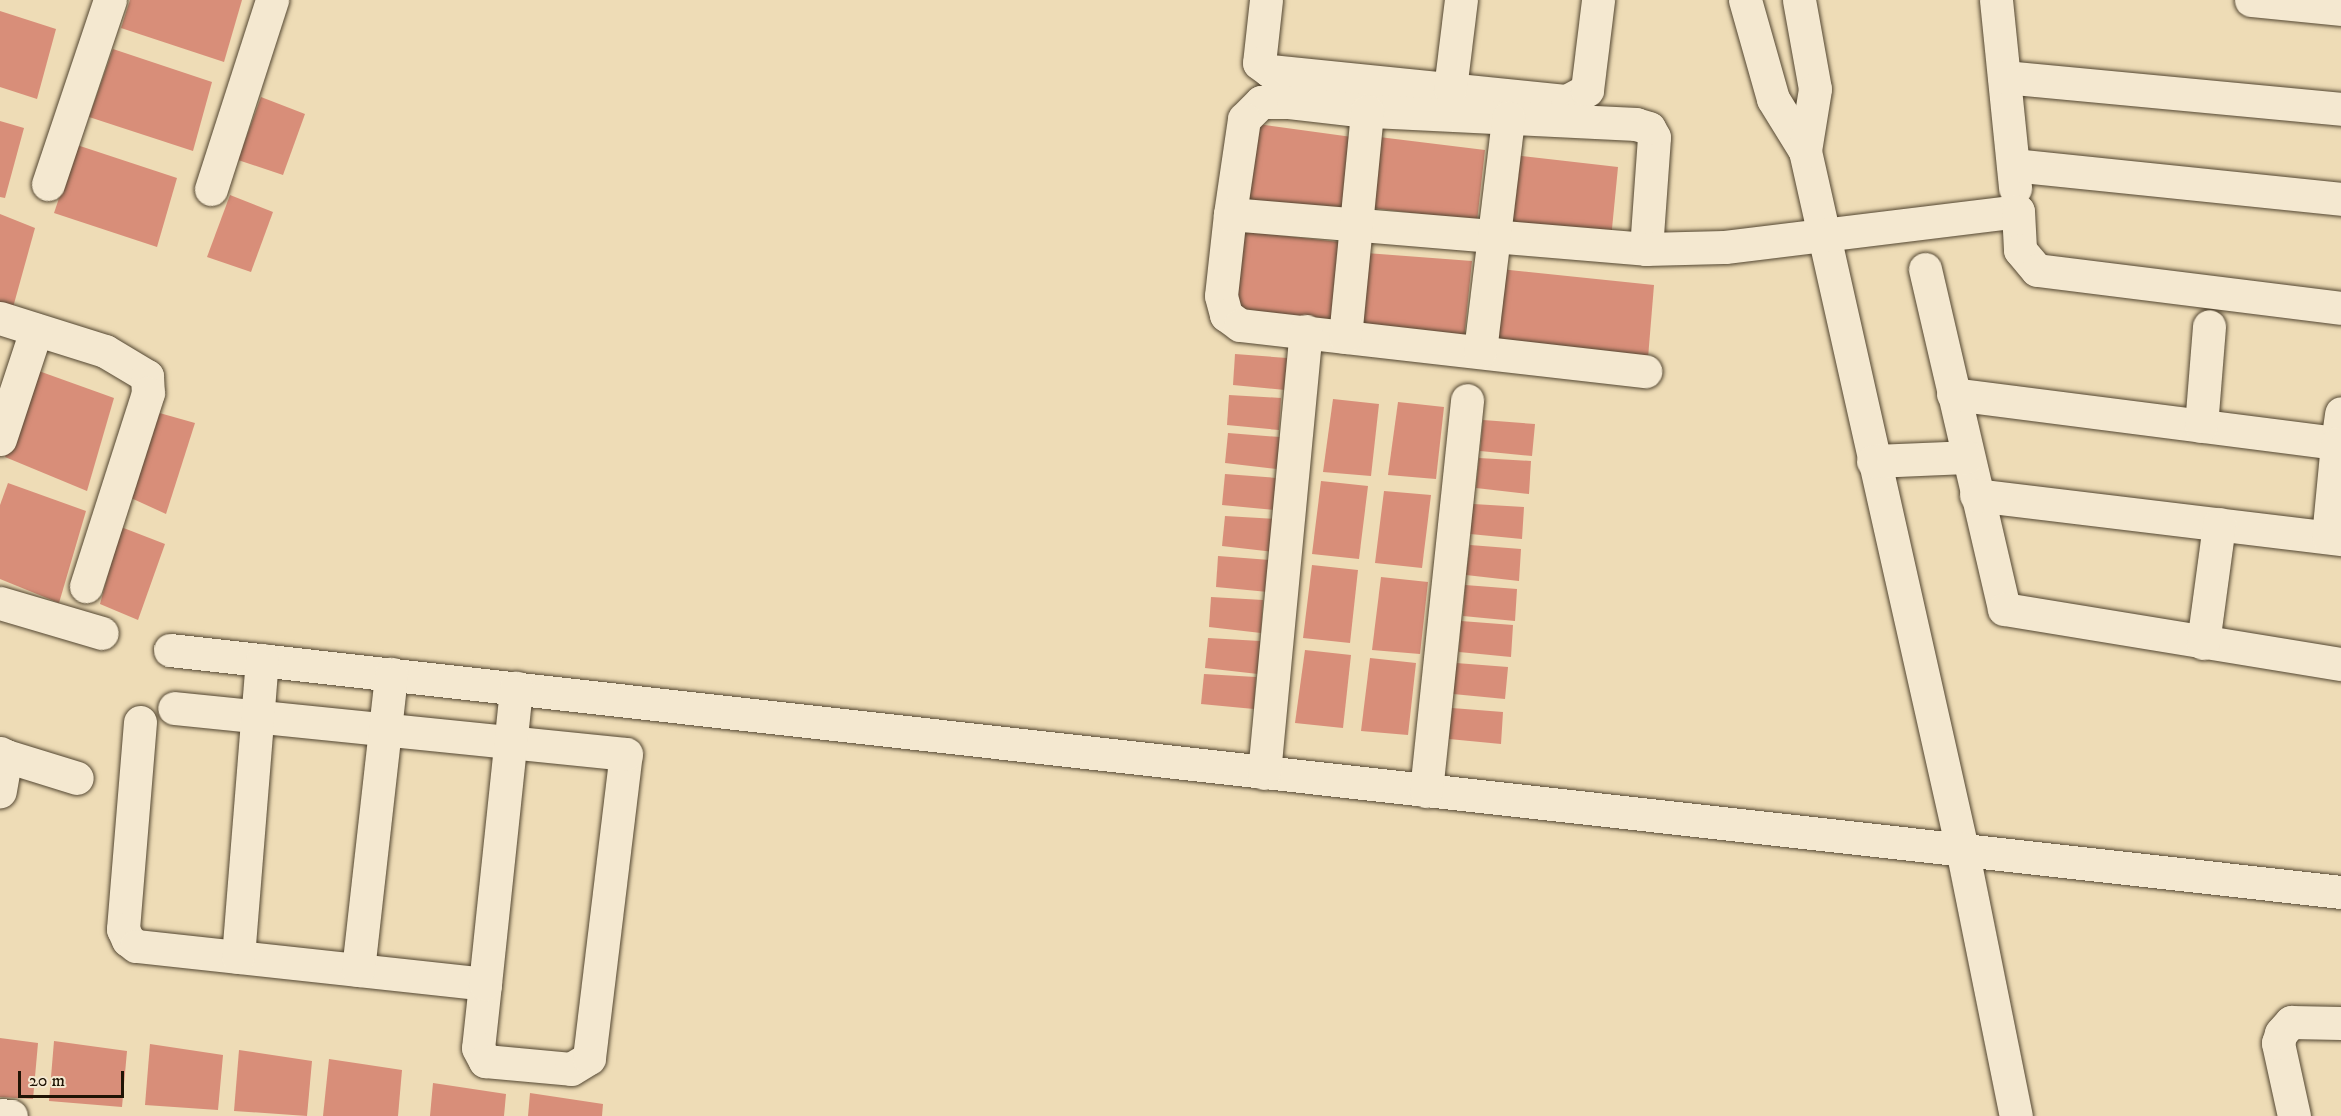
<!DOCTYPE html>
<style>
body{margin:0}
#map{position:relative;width:2341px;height:1116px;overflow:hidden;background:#eedcb6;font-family:"IM FELL DW Pica",serif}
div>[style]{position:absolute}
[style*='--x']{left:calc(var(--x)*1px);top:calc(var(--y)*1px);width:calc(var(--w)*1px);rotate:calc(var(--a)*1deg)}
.building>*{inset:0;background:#d88e79}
.roads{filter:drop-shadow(0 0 2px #534631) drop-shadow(0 0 2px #534631)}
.minor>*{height:33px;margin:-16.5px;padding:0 16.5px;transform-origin:16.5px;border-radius:16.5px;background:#f4e8d0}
span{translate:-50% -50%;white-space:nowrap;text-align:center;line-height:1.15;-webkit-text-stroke:4.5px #f4e8d0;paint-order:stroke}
.scale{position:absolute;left:18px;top:1071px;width:106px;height:27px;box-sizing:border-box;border:3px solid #1f1405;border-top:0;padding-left:8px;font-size:18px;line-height:21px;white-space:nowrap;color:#1f1405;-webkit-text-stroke:4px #f4e8d0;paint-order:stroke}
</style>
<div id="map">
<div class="building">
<div style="clip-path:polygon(130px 0,242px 0,224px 62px,121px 28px)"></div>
<div style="clip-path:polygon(0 11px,56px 29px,37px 99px,0 87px)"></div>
<div style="clip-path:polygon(113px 49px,212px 82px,193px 151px,89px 117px)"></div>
<div style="clip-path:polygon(261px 97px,305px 114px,283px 175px,238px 160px)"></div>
<div style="clip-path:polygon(0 121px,24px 128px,5px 198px,0 197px)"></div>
<div style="clip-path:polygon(1250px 123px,1352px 137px,1347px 212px,1241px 200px)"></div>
<div style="clip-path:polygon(1379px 137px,1485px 150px,1477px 221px,1372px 208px)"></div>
<div style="clip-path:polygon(77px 145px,177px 178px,157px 247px,54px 213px)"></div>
<div style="clip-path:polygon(1512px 155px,1618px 167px,1611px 239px,1505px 226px)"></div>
<div style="clip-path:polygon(230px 195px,273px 212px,251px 272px,207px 257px)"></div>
<div style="clip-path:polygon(0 214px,35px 228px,12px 311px,0 307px)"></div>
<div style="clip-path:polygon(1240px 231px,1339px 242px,1333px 323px,1231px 307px)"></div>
<div style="clip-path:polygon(1366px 253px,1472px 261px,1464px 339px,1359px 324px)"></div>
<div style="clip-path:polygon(1500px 269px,1654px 285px,1648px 358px,1492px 341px)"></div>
<div style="clip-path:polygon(1235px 354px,1287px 358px,1285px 390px,1233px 385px)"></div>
<div style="clip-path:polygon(36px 370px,114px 398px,87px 491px,5px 457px)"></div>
<div style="clip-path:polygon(1229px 395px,1281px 398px,1279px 430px,1227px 425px)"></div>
<div style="clip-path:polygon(1333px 399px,1379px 404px,1371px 476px,1323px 472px)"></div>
<div style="clip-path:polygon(1398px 402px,1444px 407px,1436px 479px,1388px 475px)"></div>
<div style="clip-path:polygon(156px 412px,195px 423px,166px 514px,131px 498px)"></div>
<div style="clip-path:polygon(1483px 420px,1535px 424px,1532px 456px,1480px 451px)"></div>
<div style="clip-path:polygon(1228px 433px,1280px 437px,1277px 469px,1225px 463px)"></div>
<div style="clip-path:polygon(1479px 458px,1531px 461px,1529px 494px,1476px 488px)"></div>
<div style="clip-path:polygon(1225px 474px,1277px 478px,1274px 510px,1222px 505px)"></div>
<div style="clip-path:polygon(1321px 481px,1368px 486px,1359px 559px,1312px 554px)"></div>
<div style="clip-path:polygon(8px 483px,86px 511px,59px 603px,0 579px,0 505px)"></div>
<div style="clip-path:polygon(1384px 491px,1431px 495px,1422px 568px,1375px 563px)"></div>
<div style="clip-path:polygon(1473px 504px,1524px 507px,1522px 539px,1470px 534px)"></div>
<div style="clip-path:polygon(1225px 516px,1277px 519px,1274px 552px,1222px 546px)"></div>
<div style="clip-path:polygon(121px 527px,165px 544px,138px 620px,100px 604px)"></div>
<div style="clip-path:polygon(1470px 545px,1521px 549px,1519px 581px,1466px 575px)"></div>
<div style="clip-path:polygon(1218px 556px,1270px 560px,1268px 592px,1216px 587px)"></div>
<div style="clip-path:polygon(1312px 565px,1358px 570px,1350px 643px,1303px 638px)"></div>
<div style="clip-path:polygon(1381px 577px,1428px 582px,1420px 654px,1372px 650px)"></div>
<div style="clip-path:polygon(1465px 585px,1517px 589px,1515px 621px,1463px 616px)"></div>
<div style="clip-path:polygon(1211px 597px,1263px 600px,1261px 633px,1209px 627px)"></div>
<div style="clip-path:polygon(1461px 621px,1513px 625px,1511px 657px,1459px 652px)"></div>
<div style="clip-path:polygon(1208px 638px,1260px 641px,1258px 674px,1205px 668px)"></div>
<div style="clip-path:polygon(1305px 650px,1351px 655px,1343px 728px,1295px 723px)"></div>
<div style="clip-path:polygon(1370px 658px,1416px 663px,1408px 735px,1361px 731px)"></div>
<div style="clip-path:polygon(1456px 663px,1508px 667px,1505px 699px,1453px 694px)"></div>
<div style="clip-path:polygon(1204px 674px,1256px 677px,1254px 709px,1201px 704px)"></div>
<div style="clip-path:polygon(1452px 708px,1503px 712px,1501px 744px,1449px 739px)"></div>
<div style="clip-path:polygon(0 1038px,38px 1043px,33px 1099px,0 1097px)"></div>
<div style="clip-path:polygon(54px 1041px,127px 1051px,122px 1107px,49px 1101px)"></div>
<div style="clip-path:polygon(150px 1044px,223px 1055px,218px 1110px,145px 1105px)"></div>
<div style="clip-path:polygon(239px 1050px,312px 1061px,307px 1116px,234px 1111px)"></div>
<div style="clip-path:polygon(329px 1059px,402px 1070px,398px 1116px,323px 1116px)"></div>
<div style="clip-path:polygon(433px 1083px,506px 1094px,504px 1116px,430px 1116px)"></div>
<div style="clip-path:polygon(530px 1093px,603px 1104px,602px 1116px,528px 1116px)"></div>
</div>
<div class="roads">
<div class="minor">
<div style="--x:1266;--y:0;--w:63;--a:96.3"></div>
<div style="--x:1259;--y:63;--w:14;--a:36"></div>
<div style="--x:1270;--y:71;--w:299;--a:5.8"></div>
<div style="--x:1567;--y:101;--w:23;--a:-29"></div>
<div style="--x:1587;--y:90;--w:91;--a:-83"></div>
<div style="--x:1745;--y:0;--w:103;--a:74.2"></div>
<div style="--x:1773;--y:99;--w:61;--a:58.4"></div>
<div style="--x:1805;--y:151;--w:715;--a:77.32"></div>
<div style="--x:1962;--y:849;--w:272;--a:78.6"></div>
<div style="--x:1799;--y:0;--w:90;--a:79.8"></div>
<div style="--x:1815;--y:89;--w:63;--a:99.2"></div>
<div style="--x:1996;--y:0;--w:189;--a:84.2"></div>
<div style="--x:2251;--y:0;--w:90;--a:5.7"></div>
<div style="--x:2004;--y:77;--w:339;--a:5.4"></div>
<div style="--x:1450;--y:89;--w:90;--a:-83"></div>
<div style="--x:2013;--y:165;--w:330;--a:5.9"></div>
<div style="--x:48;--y:184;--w:194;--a:-71.4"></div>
<div style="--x:211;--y:189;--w:199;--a:-72.1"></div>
<div style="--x:1230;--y:214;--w:82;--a:96.3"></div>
<div style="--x:1221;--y:296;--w:20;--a:75"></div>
<div style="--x:1226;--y:315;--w:17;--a:36"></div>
<div style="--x:1240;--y:325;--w:408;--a:6.5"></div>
<div style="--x:1646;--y:249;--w:112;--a:-85.9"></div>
<div style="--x:1654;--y:137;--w:10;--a:-119"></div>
<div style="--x:1649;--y:128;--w:14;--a:-163"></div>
<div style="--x:1636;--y:124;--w:269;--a:-177.2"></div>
<div style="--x:1367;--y:111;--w:81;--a:-173.6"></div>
<div style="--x:1287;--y:102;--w:26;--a:180"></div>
<div style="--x:1261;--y:102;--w:24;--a:135"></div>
<div style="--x:1244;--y:119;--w:96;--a:98.4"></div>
<div style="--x:1230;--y:214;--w:417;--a:4.8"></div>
<div style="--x:1646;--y:249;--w:79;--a:-1.5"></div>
<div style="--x:1725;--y:247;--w:295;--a:-7"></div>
<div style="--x:2018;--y:211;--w:39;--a:87"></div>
<div style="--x:2020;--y:250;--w:26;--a:50"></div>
<div style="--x:2037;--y:270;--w:306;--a:7.1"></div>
<div style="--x:1925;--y:269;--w:349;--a:76.9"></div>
<div style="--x:2004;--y:609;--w:341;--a:9.3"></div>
<div style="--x:0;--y:318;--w:110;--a:17.4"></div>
<div style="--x:105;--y:351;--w:49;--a:30.8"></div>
<div style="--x:147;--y:376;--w:17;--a:87"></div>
<div style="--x:148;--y:393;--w:203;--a:107.8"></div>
<div style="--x:1345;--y:337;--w:227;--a:-84.4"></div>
<div style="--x:1480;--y:351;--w:235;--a:-83.1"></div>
<div style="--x:1953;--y:394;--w:387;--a:7.3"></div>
<div style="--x:2337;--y:443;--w:30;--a:-82"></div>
<div style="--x:2201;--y:426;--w:100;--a:-85.4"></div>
<div style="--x:0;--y:439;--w:115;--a:-71.7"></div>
<div style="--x:1873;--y:461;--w:94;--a:-2.4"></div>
<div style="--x:1976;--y:495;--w:368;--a:6.9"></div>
<div style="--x:2328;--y:537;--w:94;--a:-84.5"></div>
<div style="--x:0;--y:603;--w:106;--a:16.4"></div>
<div style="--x:2203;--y:643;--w:120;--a:-82.3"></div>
<div style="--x:170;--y:650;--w:2184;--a:6.36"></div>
<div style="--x:140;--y:722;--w:208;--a:94.7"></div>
<div style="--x:123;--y:929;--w:12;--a:66"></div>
<div style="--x:128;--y:940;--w:10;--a:37"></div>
<div style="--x:136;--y:946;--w:351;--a:6.2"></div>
<div style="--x:485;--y:984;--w:64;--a:96.2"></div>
<div style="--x:478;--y:1048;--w:15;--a:62"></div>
<div style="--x:485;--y:1061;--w:86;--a:5.3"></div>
<div style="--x:571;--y:1069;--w:21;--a:-31"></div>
<div style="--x:589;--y:1058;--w:306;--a:-83.1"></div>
<div style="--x:626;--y:754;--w:454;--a:-174.2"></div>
<div style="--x:0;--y:753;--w:7;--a:27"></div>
<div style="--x:6;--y:756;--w:36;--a:100"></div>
<div style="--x:6;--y:756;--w:74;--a:17.2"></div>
<div style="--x:1264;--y:773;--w:444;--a:-84.6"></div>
<div style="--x:1426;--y:791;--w:393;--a:-84"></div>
<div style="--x:238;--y:957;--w:298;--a:-85.4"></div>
<div style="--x:358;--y:970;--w:298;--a:-83.6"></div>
<div style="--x:485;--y:984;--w:298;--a:-84"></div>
<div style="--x:0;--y:1115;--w:11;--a:5"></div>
<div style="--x:2294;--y:1116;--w:75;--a:-102.4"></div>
<div style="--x:2278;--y:1043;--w:10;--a:-73"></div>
<div style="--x:2281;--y:1033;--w:15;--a:-48"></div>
<div style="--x:2291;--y:1022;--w:50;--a:1.1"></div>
</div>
</div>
<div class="scale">20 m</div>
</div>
